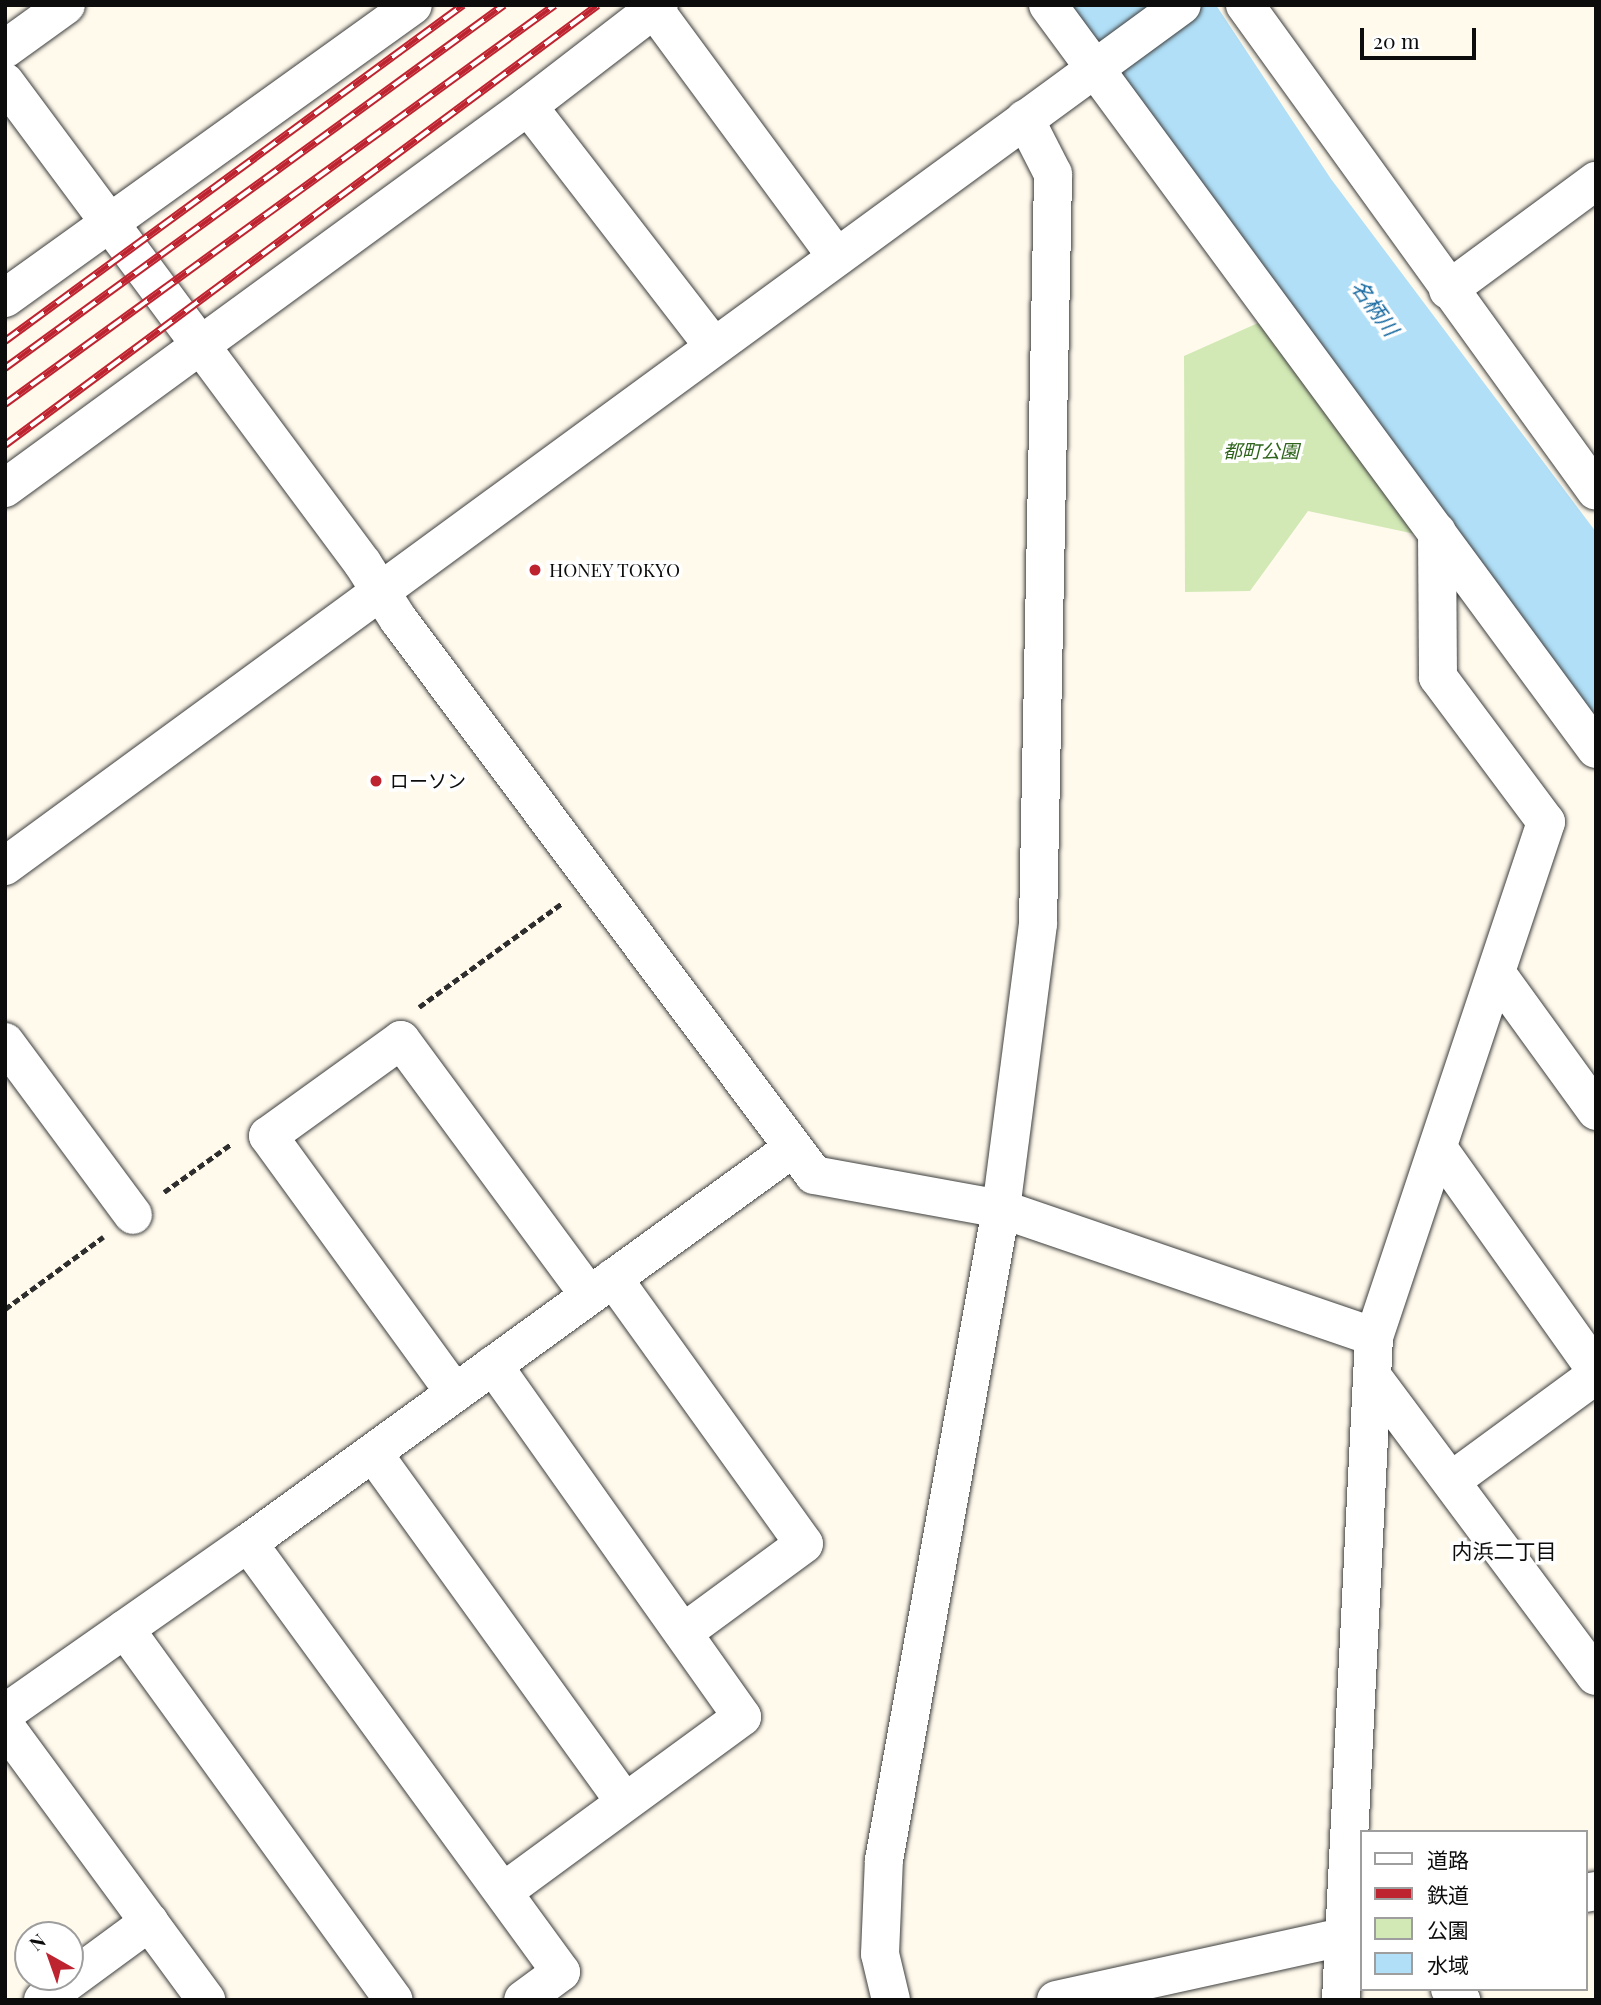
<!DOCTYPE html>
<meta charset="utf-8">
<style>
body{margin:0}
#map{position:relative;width:1601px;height:2005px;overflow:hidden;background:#fffaec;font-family:"Playfair Display","Noto Sans JP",serif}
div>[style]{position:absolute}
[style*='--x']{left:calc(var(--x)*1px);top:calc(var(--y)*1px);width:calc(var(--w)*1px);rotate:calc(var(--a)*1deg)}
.green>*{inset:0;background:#d2e9b5}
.water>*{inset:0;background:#b0dff7}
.path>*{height:4.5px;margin-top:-2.25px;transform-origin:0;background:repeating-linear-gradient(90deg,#2e2e2e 0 7px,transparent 0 10.5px)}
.roads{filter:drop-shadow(0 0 2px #3f3f3f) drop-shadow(0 0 2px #3f3f3f)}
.minor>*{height:38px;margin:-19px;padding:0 19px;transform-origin:19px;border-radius:19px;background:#fff}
.rail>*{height:8px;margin-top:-4px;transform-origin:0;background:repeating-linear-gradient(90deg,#fff 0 16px,#be2330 0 32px);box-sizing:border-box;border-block:2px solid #be2330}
.dots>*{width:19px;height:19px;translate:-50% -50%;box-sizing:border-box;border:4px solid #fff;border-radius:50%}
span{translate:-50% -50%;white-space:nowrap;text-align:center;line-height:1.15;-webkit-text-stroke:7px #fff;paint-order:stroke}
.park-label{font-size:19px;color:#2e641c;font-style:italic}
.poi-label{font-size:19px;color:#0c0c0c}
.left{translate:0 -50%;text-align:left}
.water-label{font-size:21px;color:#14679f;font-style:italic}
.neighbourhood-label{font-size:21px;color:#0c0c0c}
.frame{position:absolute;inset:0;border:7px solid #0c0c0c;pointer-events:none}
.legend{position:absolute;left:1360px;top:1830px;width:228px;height:161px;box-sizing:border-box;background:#fff;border:2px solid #9e9e9e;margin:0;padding:9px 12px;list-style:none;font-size:21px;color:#0c0c0c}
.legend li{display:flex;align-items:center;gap:14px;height:35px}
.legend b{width:35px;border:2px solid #9e9e9e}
.north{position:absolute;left:14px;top:1921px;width:70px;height:70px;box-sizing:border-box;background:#fff;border:2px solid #9e9e9e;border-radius:50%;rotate:320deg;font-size:19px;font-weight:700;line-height:28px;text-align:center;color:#0c0c0c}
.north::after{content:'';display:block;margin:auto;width:24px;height:32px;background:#be2330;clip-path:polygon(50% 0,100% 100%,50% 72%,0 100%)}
.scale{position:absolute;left:1360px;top:28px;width:116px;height:32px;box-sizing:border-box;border:4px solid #0c0c0c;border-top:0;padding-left:9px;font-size:21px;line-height:24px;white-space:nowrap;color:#0c0c0c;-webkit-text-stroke:5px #fff;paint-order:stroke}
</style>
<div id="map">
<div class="green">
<div style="clip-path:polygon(1258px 323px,1429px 537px,1308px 511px,1250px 591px,1185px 592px,1184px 356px)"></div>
</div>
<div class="water">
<div style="clip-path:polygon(1065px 5px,1216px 5px,1331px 179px,1596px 532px,1596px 734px)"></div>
</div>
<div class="path">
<div style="--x:419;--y:1007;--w:177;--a:-36"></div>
<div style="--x:164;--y:1192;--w:82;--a:-35.6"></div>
<div style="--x:5;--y:1309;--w:122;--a:-36.3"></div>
</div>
<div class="roads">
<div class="minor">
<div style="--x:1048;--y:5;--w:924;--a:53.63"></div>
<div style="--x:1245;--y:5;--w:599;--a:54.16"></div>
<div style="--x:654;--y:9;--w:308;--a:53.6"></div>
<div style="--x:5;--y:49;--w:75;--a:-35.8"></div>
<div style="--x:5;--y:82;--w:600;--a:53.4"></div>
<div style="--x:363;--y:564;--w:65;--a:57.5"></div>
<div style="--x:398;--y:619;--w:694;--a:53.2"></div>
<div style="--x:814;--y:1175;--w:190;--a:10.3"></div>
<div style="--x:1001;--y:1209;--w:394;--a:18.9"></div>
<div style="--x:528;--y:106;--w:304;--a:52.3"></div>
<div style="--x:1448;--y:290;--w:184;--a:-36.4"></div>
<div style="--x:5;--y:298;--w:502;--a:-35.68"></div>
<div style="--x:5;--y:488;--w:648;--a:-36.14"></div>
<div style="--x:528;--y:106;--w:165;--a:-37.6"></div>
<div style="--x:5;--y:866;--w:1458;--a:-36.19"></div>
<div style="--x:1497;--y:974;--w:169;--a:54.1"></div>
<div style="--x:5;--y:1042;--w:215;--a:53.5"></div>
<div style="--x:1438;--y:1148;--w:272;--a:54.6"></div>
<div style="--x:613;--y:1278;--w:327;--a:54.3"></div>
<div style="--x:804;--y:1544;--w:150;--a:143.7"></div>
<div style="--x:493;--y:1365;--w:431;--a:54.7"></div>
<div style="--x:742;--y:1717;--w:296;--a:143.8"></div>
<div style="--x:1372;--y:1376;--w:374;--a:53.3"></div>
<div style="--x:455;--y:1393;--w:318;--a:-126"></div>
<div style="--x:268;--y:1136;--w:164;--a:-35.8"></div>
<div style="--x:401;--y:1040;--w:317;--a:53.6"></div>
<div style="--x:373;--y:1453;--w:430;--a:54.2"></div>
<div style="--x:1451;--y:1481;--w:180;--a:-36.2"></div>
<div style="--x:248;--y:1543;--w:531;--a:53.89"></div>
<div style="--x:561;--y:1972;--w:47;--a:143.6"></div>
<div style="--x:125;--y:1629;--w:458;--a:54.1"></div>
<div style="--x:5;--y:1713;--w:297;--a:-35"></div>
<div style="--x:248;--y:1543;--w:673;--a:-35.93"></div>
<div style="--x:5;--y:1726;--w:340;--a:53.7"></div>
<div style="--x:1585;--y:1893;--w:11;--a:-10"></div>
<div style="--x:1450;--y:1989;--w:16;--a:45"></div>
<div style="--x:43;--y:2000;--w:132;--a:-36.3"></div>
<div style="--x:891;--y:2000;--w:47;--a:-103.4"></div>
<div style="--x:880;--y:1954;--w:94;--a:-87.6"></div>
<div style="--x:884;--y:1860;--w:661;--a:-79.81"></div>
<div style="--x:1001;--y:1209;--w:287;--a:-82.6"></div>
<div style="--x:1038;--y:924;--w:750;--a:-88.85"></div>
<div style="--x:1053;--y:174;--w:62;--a:-117"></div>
<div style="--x:1056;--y:2000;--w:312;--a:-12.4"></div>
<div style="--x:1341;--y:2000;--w:664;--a:-87.15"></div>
<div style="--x:1374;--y:1337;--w:543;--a:-71.53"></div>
<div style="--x:1546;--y:822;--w:181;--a:-126.7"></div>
<div style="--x:1438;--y:677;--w:145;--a:-90.4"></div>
</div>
</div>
<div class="rail">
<div style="--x:5;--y:341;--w:568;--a:-36.26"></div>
<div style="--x:5;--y:368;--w:617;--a:-36.03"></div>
<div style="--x:5;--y:404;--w:679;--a:-35.96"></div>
<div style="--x:5;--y:445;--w:738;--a:-36.58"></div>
</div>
<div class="dots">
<div style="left:535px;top:570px;background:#be2330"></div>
<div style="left:376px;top:781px;background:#be2330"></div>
</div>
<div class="park-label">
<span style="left:1261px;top:451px">都町公園</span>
</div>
<div class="poi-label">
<span class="left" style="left:549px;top:570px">HONEY TOKYO</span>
<span class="left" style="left:390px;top:781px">ローソン</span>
</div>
<div class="water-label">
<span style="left:1376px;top:307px;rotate:54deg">名柄川</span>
</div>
<div class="neighbourhood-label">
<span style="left:1504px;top:1550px">内浜二丁目</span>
</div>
<div class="frame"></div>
<ul class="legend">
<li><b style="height:9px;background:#fff"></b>道路</li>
<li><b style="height:9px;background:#be2330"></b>鉄道</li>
<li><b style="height:19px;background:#d2e9b5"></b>公園</li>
<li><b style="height:19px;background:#b0dff7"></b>水域</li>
</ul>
<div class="north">N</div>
<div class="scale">20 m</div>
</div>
